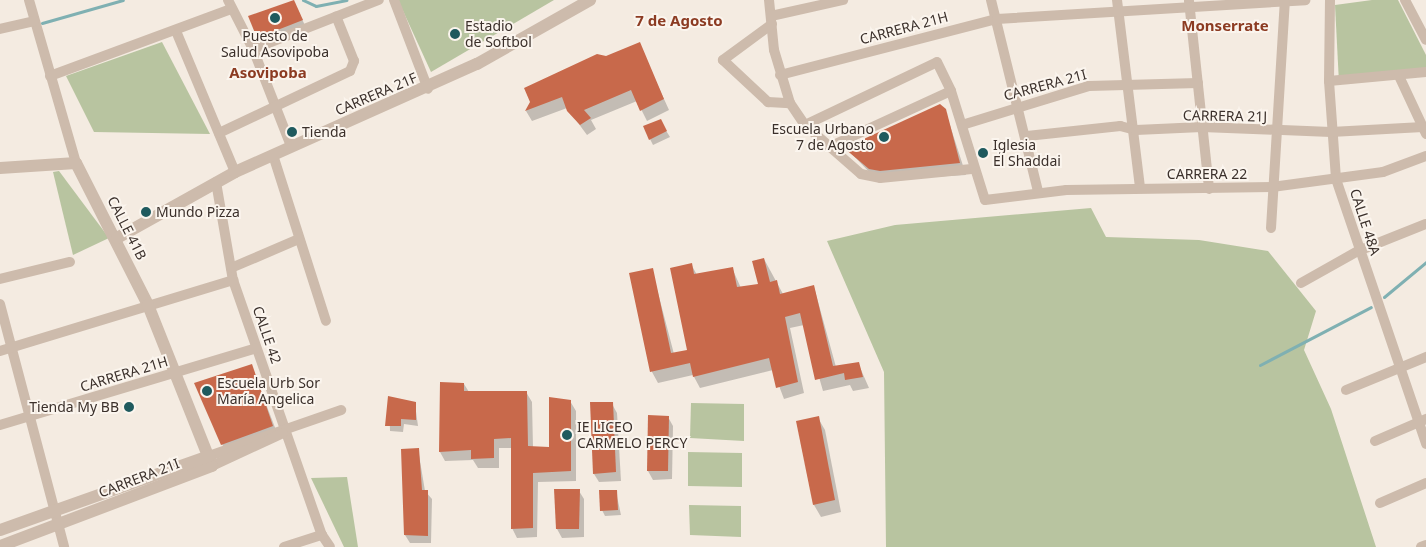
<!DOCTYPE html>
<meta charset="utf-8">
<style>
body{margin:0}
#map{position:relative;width:1426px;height:547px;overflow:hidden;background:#f4ebe1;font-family:"Noto Sans",sans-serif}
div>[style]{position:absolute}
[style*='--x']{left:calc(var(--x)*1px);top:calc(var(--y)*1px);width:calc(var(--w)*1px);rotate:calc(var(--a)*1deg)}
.green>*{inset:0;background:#b8c4a0}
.shadow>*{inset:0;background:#0003}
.stream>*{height:3px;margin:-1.5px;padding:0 1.5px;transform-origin:1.5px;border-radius:1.5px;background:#7fb0b2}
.building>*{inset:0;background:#c8694b}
.minor>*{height:10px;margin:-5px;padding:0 5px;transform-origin:5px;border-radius:5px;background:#cdbbac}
.tertiary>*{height:12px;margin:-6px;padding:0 6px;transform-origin:6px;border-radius:6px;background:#cdbbac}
.dots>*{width:14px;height:14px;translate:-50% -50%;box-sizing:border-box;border:2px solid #fbf5ee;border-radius:50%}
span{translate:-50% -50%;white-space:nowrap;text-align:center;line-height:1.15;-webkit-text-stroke:4px #fbf5ee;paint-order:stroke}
.poi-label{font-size:14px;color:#3b302b}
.left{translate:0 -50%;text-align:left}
.right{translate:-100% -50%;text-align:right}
.street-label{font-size:14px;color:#3b302b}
.neighbourhood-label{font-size:15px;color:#8c3b22;font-weight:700}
</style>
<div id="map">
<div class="green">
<div style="clip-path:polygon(398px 0,554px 0,431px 72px)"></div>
<div style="clip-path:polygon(1372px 0,1398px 0,1426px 55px,1426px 73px,1339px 83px,1335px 5px)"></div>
<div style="clip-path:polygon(162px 42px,210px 134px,94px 132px,66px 76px)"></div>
<div style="clip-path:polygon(59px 171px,109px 238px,73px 255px,53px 172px)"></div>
<div style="clip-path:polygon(1091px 208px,1106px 237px,1199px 240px,1268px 251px,1316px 311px,1304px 350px,1331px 409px,1376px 547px,886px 547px,884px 372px,827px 241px,895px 225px)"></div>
<div style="clip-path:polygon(691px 403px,744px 404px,744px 441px,690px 438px)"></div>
<div style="clip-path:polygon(688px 452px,742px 453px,742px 487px,688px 486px)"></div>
<div style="clip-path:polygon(347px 477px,358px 547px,344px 547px,311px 478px)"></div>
<div style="clip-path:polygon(689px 505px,741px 506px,741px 537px,690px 535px)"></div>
</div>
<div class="shadow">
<div style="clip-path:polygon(298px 10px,307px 30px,263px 46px,258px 37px)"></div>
<div style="clip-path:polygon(639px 44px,669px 110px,647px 121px,637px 101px,591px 120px,596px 129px,587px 135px,567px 108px,532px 121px,526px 111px,531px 102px)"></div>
<div style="clip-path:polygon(945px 110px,966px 175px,877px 180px,846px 148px)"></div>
<div style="clip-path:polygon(660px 121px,670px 137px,653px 145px,644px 127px)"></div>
<div style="clip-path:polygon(764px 259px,783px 294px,814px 287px,836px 367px,858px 363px,869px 388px,853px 391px,850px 385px,823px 391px,804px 325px,790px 328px,804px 393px,784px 399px,773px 370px,700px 388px,693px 375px,658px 383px,652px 372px,652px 270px,674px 354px,688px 351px,691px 264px,697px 275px,732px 268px,741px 288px,759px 285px)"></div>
<div style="clip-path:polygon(251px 365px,279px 438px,229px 456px,222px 444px)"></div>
<div style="clip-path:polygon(464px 384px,469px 392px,526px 392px,532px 402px,533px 448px,550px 448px,570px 401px,576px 411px,576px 481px,538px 482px,537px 537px,517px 538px,512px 528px,513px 448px,499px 448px,499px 468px,478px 468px,473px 460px,445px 461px,440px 452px)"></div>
<div style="clip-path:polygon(389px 397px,415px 404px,418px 426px,404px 424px,403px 432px,390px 431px)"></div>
<div style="clip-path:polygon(612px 404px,617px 413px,621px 481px,599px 482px,594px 474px)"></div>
<div style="clip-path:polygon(668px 417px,673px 426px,672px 479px,653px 480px,648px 471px)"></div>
<div style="clip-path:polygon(818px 418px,825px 430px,841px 512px,821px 517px,814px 505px,797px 422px)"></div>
<div style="clip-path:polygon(418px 449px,425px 491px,432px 499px,431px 543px,410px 543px,405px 535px)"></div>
<div style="clip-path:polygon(579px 491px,584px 499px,584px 537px,562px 538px,557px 529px)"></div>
<div style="clip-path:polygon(616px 492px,621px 515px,605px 516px,602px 510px)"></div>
</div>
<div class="stream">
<div style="--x:303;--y:0;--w:14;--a:25"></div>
<div style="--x:316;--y:6;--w:31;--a:-11"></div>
<div style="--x:42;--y:23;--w:84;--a:-15.9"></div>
<div style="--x:1384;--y:297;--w:55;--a:-39.8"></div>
<div style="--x:1260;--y:365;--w:125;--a:-27.6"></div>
</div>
<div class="building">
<div style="clip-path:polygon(294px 0,303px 20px,257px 38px,248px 16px)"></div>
<div style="clip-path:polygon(640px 42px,664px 99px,640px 111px,631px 90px,584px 110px,591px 118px,580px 125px,567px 111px,562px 97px,525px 111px,530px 102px,524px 88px,597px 54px,606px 56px)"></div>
<div style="clip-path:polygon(940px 104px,946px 109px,960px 163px,880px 171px,869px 169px,844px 148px)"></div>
<div style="clip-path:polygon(661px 119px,667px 131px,649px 140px,643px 126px)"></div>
<div style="clip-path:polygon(764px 258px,770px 282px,777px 280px,780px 294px,814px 285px,833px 366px,859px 362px,863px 377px,845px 380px,844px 373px,815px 380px,800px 313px,785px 317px,798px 382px,776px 388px,769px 358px,693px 377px,690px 363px,650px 372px,629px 273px,653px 268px,671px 353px,687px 350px,670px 268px,692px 263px,694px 274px,733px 267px,737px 287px,758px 284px,752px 261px)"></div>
<div style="clip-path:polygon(252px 364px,273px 426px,221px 445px,194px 383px)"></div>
<div style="clip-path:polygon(440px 382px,464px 383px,464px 391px,527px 391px,528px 446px,549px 447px,549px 397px,571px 400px,571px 471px,533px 473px,533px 528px,511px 529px,511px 438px,494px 439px,494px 458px,471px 459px,471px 450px,439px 452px)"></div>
<div style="clip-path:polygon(388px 396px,416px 402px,416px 420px,401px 419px,401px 426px,385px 426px)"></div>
<div style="clip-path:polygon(590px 402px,613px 402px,616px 472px,593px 474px)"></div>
<div style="clip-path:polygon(648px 415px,669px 416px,668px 471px,647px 471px)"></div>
<div style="clip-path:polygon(819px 416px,835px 500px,813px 505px,796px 421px)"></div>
<div style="clip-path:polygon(419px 448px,422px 490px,428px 490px,428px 536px,404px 535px,401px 449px)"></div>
<div style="clip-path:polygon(554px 489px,580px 489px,579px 529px,556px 529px)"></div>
<div style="clip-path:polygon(599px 490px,617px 490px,618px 510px,600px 511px)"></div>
</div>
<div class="minor">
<div style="--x:29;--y:0;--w:170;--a:73.9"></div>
<div style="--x:228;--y:0;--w:55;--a:63"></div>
<div style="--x:253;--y:49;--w:104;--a:68.6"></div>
<div style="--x:394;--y:0;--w:95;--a:69.1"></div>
<div style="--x:769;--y:0;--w:50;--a:84.3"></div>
<div style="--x:774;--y:50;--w:55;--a:73.2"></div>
<div style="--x:790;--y:103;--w:27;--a:56"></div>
<div style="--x:805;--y:125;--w:74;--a:41.2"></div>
<div style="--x:861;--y:174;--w:19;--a:12"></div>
<div style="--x:880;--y:178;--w:92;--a:-5.6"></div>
<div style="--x:991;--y:0;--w:198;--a:76.2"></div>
<div style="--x:1117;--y:0;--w:188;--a:83"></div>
<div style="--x:1330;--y:0;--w:81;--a:90.7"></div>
<div style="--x:1329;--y:81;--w:98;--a:85.9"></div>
<div style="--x:1336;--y:179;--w:280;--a:71.2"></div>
<div style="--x:1405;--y:0;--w:45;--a:62.3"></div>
<div style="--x:1189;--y:1;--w:189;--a:83.9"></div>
<div style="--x:771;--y:16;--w:74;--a:-12.5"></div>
<div style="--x:772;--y:24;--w:61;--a:143.7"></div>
<div style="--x:723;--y:60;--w:62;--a:43"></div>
<div style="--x:768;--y:102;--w:22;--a:3"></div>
<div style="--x:0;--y:29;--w:35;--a:-13"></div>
<div style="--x:176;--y:31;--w:153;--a:67.3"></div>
<div style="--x:253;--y:49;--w:135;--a:-21.3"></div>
<div style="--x:780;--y:75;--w:224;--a:-14.5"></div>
<div style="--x:997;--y:19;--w:309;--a:-3.5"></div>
<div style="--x:50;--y:76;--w:193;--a:-20.3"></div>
<div style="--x:1399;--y:76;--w:64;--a:65"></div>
<div style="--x:1329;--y:81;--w:97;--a:-5.3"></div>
<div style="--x:805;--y:125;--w:146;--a:-25.5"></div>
<div style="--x:937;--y:62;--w:32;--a:64"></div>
<div style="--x:951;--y:91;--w:114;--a:72.7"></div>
<div style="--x:985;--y:200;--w:82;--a:-7"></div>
<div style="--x:1066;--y:190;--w:206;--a:-0.8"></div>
<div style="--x:1272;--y:187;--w:112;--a:-7.7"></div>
<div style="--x:1383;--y:172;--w:46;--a:-20.4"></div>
<div style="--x:962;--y:125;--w:133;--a:-17.1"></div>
<div style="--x:1089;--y:86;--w:109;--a:-1.6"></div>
<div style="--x:219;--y:133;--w:145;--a:-25.3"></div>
<div style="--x:350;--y:71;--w:11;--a:-68"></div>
<div style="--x:354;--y:61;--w:48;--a:-111.8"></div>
<div style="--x:1027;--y:136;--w:94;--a:-6.1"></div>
<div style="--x:1120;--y:126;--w:16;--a:14"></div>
<div style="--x:1136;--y:130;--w:66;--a:-2.6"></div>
<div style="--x:1202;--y:127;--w:129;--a:2.2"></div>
<div style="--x:1331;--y:132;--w:92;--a:-3.1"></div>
<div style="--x:829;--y:147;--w:134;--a:-24.7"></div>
<div style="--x:273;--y:155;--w:174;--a:72.3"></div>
<div style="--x:216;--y:182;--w:99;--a:80.2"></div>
<div style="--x:233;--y:280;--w:270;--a:70.8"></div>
<div style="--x:322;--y:535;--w:14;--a:56"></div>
<div style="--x:1271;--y:228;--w:228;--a:-86.5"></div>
<div style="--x:231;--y:268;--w:74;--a:-23.1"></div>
<div style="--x:0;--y:279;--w:72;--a:-13.7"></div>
<div style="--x:1301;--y:283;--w:65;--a:-29.3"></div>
<div style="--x:1358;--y:251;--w:73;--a:-21.7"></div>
<div style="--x:0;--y:304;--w:251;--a:75.2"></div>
<div style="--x:0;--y:351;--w:244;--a:-16.9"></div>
<div style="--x:1346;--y:390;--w:87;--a:-22.4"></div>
<div style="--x:0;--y:425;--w:267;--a:-16.7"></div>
<div style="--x:1375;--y:441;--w:56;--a:-23.3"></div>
<div style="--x:209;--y:456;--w:140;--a:-19.2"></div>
<div style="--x:212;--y:466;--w:78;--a:-24.9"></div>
<div style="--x:1380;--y:503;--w:50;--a:-23.5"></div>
<div style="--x:284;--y:547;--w:40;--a:-18"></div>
<div style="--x:1421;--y:547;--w:5;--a:-22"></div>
</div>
<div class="tertiary">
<div style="--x:0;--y:168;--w:76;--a:-3.8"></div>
<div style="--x:76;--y:163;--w:159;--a:63.1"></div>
<div style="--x:148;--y:305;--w:173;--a:68.3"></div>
<div style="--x:212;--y:466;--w:227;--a:159.3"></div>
<div style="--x:117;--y:238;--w:135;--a:-29.2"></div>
<div style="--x:235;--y:172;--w:265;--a:-24.1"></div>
<div style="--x:477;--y:64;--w:130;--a:-29.5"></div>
<div style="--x:0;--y:530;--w:222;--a:-19.5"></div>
</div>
<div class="dots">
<div style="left:275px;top:18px;background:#1f5a5e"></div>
<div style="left:455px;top:34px;background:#1f5a5e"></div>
<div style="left:292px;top:132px;background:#1f5a5e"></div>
<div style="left:884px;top:137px;background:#1f5a5e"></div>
<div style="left:983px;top:153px;background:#1f5a5e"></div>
<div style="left:146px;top:212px;background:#1f5a5e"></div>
<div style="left:207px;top:391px;background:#1f5a5e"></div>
<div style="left:129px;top:407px;background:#1f5a5e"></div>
<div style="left:567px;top:435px;background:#1f5a5e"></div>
</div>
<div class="poi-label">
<span class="left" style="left:465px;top:34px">Estadio<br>de Softbol</span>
<span style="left:275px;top:44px">Puesto de<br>Salud Asovipoba</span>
<span class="right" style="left:874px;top:137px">Escuela Urbano<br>7 de Agosto</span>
<span class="left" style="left:302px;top:132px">Tienda</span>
<span class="left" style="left:993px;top:153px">Iglesia<br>El Shaddai</span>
<span class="left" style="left:156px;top:212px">Mundo Pizza</span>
<span class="left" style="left:217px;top:391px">Escuela Urb Sor<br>María Angelica</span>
<span class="right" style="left:119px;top:407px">Tienda My BB</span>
<span class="left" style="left:577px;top:435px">IE LICEO<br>CARMELO PERCY</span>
</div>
<div class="street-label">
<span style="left:904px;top:28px;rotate:-15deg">CARRERA 21H</span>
<span style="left:1045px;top:85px;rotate:-15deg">CARRERA 21I</span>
<span style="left:376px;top:94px;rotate:-23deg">CARRERA 21F</span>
<span style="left:1225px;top:116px;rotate:1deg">CARRERA 21J</span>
<span style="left:1207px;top:174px">CARRERA 22</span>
<span style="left:1365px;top:222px;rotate:72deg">CALLE 48A</span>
<span style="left:127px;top:228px;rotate:63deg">CALLE 41B</span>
<span style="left:267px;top:335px;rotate:71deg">CALLE 42</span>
<span style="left:124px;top:374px;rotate:-17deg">CARRERA 21H</span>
<span style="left:139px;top:478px;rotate:-21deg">CARRERA 21I</span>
</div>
<div class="neighbourhood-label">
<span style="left:679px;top:21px">7 de Agosto</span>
<span style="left:1225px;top:26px">Monserrate</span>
<span style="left:268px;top:73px">Asovipoba</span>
</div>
</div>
